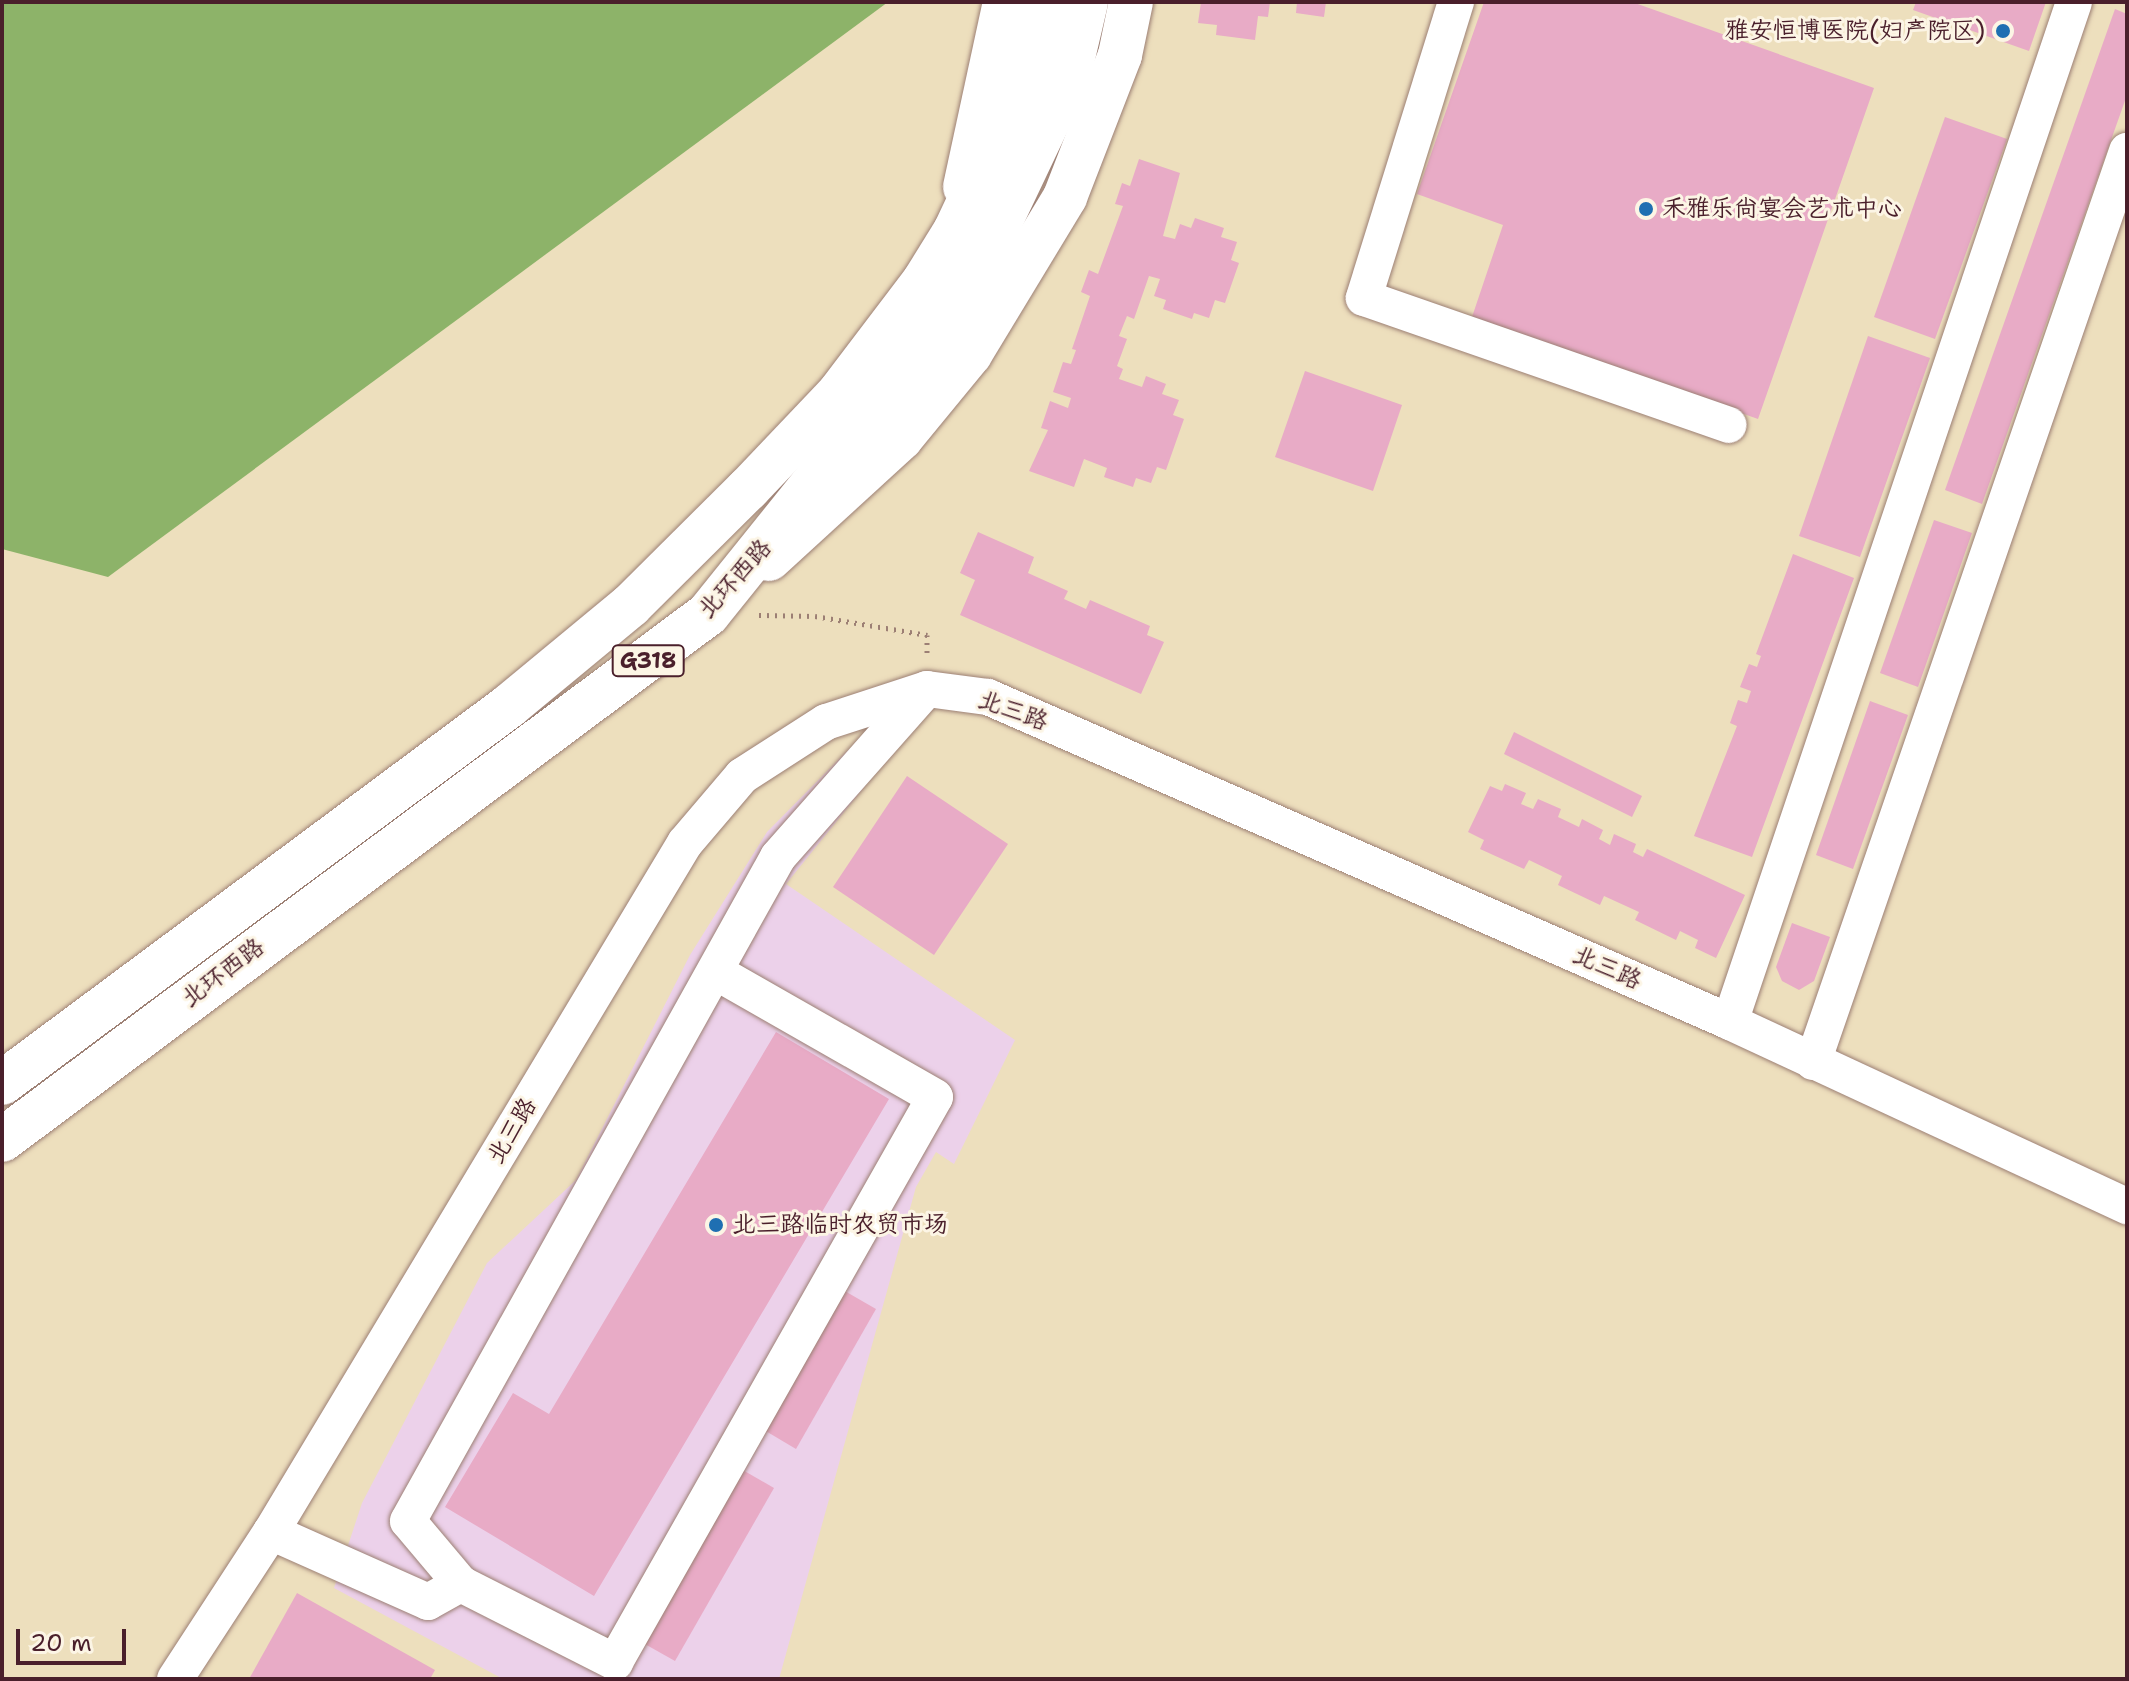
<!DOCTYPE html>
<meta charset="utf-8">
<style>
body{margin:0}
#map{position:relative;width:2129px;height:1681px;overflow:hidden;background:#eddfbd;font-family:"Shantell Sans","LXGW WenKai TC",sans-serif}
div>[style]{position:absolute}
[style*='--x']{left:calc(var(--x)*1px);top:calc(var(--y)*1px);width:calc(var(--w)*1px);rotate:calc(var(--a)*1deg)}
.built>*{inset:0;background:#ecd1ea}
.forest>*{inset:0;background:#8db369}
.building>*{inset:0;background:#e8abc6}
.path>*{height:5px;margin-top:-2.5px;transform-origin:0;background:repeating-linear-gradient(90deg,#9c7f74 0 2px,transparent 0 8px)}
.roads{filter:drop-shadow(0 0 2px #9c7f74) drop-shadow(0 0 2px #9c7f74)}
.minor>*{height:36px;margin:-18px;padding:0 18px;transform-origin:18px;border-radius:18px;background:#fff}
.major>*{height:44px;margin:-22px;padding:0 22px;transform-origin:22px;border-radius:22px;background:#fff}
.highway>*{height:44px;margin:-22px;padding:0 22px;transform-origin:22px;border-radius:22px;background:#fff}
.dots>*{width:22px;height:22px;translate:-50% -50%;box-sizing:border-box;border:4px solid #fcf5e5;border-radius:50%}
span{translate:-50% -50%;white-space:nowrap;text-align:center;line-height:1.15;-webkit-text-stroke:6px #fcf5e5;paint-order:stroke}
.shield-label span{padding:2px 6px;background:#fcf5e5;border:2px solid;border-radius:6px;-webkit-text-stroke-width:0}
.shield-label{font-size:22px;color:#4a1f2b;font-weight:700}
.poi-label{font-size:24px;color:#4a1f2b}
.right{translate:-100% -50%;text-align:right}
.left{translate:0 -50%;text-align:left}
.street-label{font-size:24px;color:#4a1f2b}
.frame{position:absolute;inset:0;border:4px solid #4a1f2b;pointer-events:none}
.scale{position:absolute;left:16px;top:1629px;width:110px;height:36px;box-sizing:border-box;border:4px solid #4a1f2b;border-top:0;padding-left:10px;font-size:24px;line-height:28px;white-space:nowrap;color:#4a1f2b;-webkit-text-stroke:6px #fcf5e5;paint-order:stroke}
</style>
<div id="map">
<div class="built">
<div style="clip-path:polygon(848px 750px,878px 770px,786px 884px,1015px 1040px,954px 1164px,936px 1152px,916px 1187px,779px 1679px,503px 1679px,334px 1588px,362px 1503px,487px 1263px,576px 1180px,690px 955px,767px 832px)"></div>
</div>
<div class="forest">
<div style="clip-path:polygon(2px 2px,888px 2px,108px 577px,2px 549px)"></div>
</div>
<div class="building">
<div style="clip-path:polygon(1201px 2px,1270px 2px,1268px 17px,1258px 16px,1255px 40px,1216px 35px,1217px 25px,1198px 23px)"></div>
<div style="clip-path:polygon(1297px 2px,1326px 2px,1324px 17px,1296px 13px)"></div>
<div style="clip-path:polygon(1484px 2px,1632px 2px,1874px 88px,1758px 419px,1472px 317px,1503px 225px,1417px 194px)"></div>
<div style="clip-path:polygon(1916px 2px,2046px 2px,2029px 51px,1913px 10px)"></div>
<div style="clip-path:polygon(2115px 9px,2127px 14px,2127px 95px,1982px 504px,1945px 490px)"></div>
<div style="clip-path:polygon(1945px 117px,2007px 139px,1935px 339px,1874px 317px)"></div>
<div style="clip-path:polygon(1139px 159px,1180px 173px,1163px 236px,1175px 239px,1180px 224px,1191px 228px,1195px 218px,1224px 228px,1221px 237px,1237px 242px,1231px 260px,1239px 263px,1225px 303px,1215px 300px,1209px 318px,1194px 313px,1192px 319px,1163px 309px,1166px 300px,1154px 296px,1160px 279px,1149px 276px,1134px 319px,1127px 316px,1119px 336px,1127px 339px,1117px 366px,1123px 369px,1119px 379px,1142px 387px,1146px 376px,1166px 384px,1162px 394px,1179px 400px,1173px 415px,1184px 419px,1166px 470px,1157px 467px,1151px 483px,1136px 478px,1133px 487px,1104px 477px,1107px 468px,1084px 459px,1074px 487px,1029px 471px,1048px 430px,1041px 428px,1050px 401px,1068px 408px,1071px 398px,1053px 392px,1063px 362px,1071px 364px,1076px 350px,1072px 349px,1090px 296px,1081px 292px,1089px 270px,1098px 274px,1123px 206px,1115px 204px,1122px 183px,1130px 186px)"></div>
<div style="clip-path:polygon(1868px 336px,1930px 358px,1860px 557px,1799px 536px)"></div>
<div style="clip-path:polygon(1305px 371px,1402px 405px,1373px 491px,1275px 457px)"></div>
<div style="clip-path:polygon(1934px 520px,1972px 533px,1918px 687px,1880px 673px)"></div>
<div style="clip-path:polygon(978px 532px,1034px 557px,1028px 573px,1068px 591px,1064px 599px,1086px 609px,1090px 600px,1150px 626px,1147px 635px,1164px 642px,1141px 694px,960px 615px,975px 580px,960px 573px)"></div>
<div style="clip-path:polygon(1793px 554px,1854px 578px,1752px 857px,1694px 836px,1737px 726px,1730px 723px,1738px 700px,1747px 703px,1751px 691px,1740px 687px,1749px 664px,1757px 667px,1761px 656px,1756px 654px)"></div>
<div style="clip-path:polygon(1870px 701px,1908px 715px,1853px 869px,1816px 855px)"></div>
<div style="clip-path:polygon(1514px 732px,1642px 796px,1632px 817px,1504px 754px)"></div>
<div style="clip-path:polygon(907px 776px,1008px 844px,934px 955px,833px 887px)"></div>
<div style="clip-path:polygon(1505px 784px,1526px 793px,1521px 804px,1533px 809px,1538px 799px,1561px 809px,1558px 817px,1579px 827px,1582px 819px,1603px 830px,1599px 839px,1610px 845px,1614px 834px,1636px 844px,1633px 852px,1643px 857px,1647px 849px,1745px 895px,1716px 958px,1695px 948px,1698px 940px,1680px 931px,1676px 940px,1635px 920px,1639px 912px,1604px 896px,1600px 905px,1558px 885px,1562px 876px,1529px 860px,1524px 869px,1480px 849px,1484px 840px,1468px 832px,1490px 786px,1502px 791px)"></div>
<div style="clip-path:polygon(1792px 923px,1830px 937px,1814px 981px,1799px 990px,1782px 981px,1776px 967px)"></div>
<div style="clip-path:polygon(776px 1032px,889px 1099px,594px 1596px,445px 1507px,513px 1393px,549px 1414px)"></div>
<div style="clip-path:polygon(843px 1290px,876px 1309px,796px 1449px,764px 1430px)"></div>
<div style="clip-path:polygon(741px 1469px,774px 1488px,675px 1661px,643px 1643px)"></div>
<div style="clip-path:polygon(297px 1593px,435px 1670px,430px 1679px,249px 1679px)"></div>
</div>
<div class="path">
<div style="--x:759;--y:615;--w:56;--a:1"></div>
<div style="--x:815;--y:616;--w:114;--a:9.6"></div>
<div style="--x:927;--y:635;--w:21;--a:90"></div>
</div>
<div class="roads">
<div class="minor">
<div style="--x:1456;--y:2;--w:310;--a:107.3"></div>
<div style="--x:1364;--y:298;--w:386;--a:19.2"></div>
<div style="--x:1730;--y:1022;--w:1076;--a:-71.36"></div>
<div style="--x:1813;--y:1062;--w:964;--a:-70.98"></div>
<div style="--x:271;--y:1532;--w:172;--a:24"></div>
<div style="--x:428;--y:1602;--w:38;--a:-29"></div>
<div style="--x:461;--y:1584;--w:173;--a:26.9"></div>
<div style="--x:615;--y:1662;--w:649;--a:-60.47"></div>
<div style="--x:935;--y:1097;--w:252;--a:-150.3"></div>
<div style="--x:461;--y:1584;--w:82;--a:-130.1"></div>
<div style="--x:408;--y:1521;--w:760;--a:-60.87"></div>
<div style="--x:778;--y:857;--w:219;--a:-48.5"></div>
<div style="--x:175;--y:1679;--w:176;--a:-56.9"></div>
<div style="--x:271;--y:1532;--w:804;--a:-59"></div>
<div style="--x:685;--y:843;--w:88;--a:-49.6"></div>
<div style="--x:742;--y:776;--w:100;--a:-32.7"></div>
<div style="--x:826;--y:722;--w:106;--a:-18.1"></div>
<div style="--x:927;--y:689;--w:62;--a:7.5"></div>
<div style="--x:988;--y:697;--w:810;--a:23.65"></div>
<div style="--x:1730;--y:1022;--w:438;--a:24.9"></div>
</div>
<div class="major">
<div style="--x:965;--y:187;--w:189;--a:-77.8"></div>
<div style="--x:769;--y:559;--w:179;--a:-42.5"></div>
<div style="--x:901;--y:438;--w:109;--a:-50.6"></div>
<div style="--x:970;--y:354;--w:184;--a:-58.8"></div>
<div style="--x:1065;--y:197;--w:152;--a:-68.8"></div>
<div style="--x:1120;--y:55;--w:54;--a:-78.3"></div>
</div>
<div class="highway">
<div style="--x:2;--y:1083;--w:632;--a:-36.63"></div>
<div style="--x:509;--y:706;--w:158;--a:-39.6"></div>
<div style="--x:631;--y:605;--w:165;--a:-44.8"></div>
<div style="--x:748;--y:489;--w:132;--a:-46.5"></div>
<div style="--x:839;--y:393;--w:141;--a:-52.8"></div>
<div style="--x:924;--y:281;--w:59;--a:-58.2"></div>
<div style="--x:955;--y:231;--w:171;--a:-64.8"></div>
<div style="--x:1028;--y:76;--w:77;--a:-74.9"></div>
<div style="--x:2;--y:1140;--w:880;--a:-36.69"></div>
<div style="--x:708;--y:614;--w:413;--a:-51.2"></div>
<div style="--x:967;--y:292;--w:236;--a:-64.6"></div>
<div style="--x:1068;--y:79;--w:79;--a:-76.8"></div>
</div>
</div>
<div class="dots">
<div style="left:2003px;top:31px;background:#1f6fb2"></div>
<div style="left:1646px;top:209px;background:#1f6fb2"></div>
<div style="left:716px;top:1225px;background:#1f6fb2"></div>
</div>
<div class="shield-label">
<span style="left:648px;top:661px">G318</span>
</div>
<div class="poi-label">
<span class="right" style="left:1985px;top:31px">雅安恒博医院(妇产院区)</span>
<span class="left" style="left:1662px;top:209px">禾雅乐尚宴会艺术中心</span>
<span class="left" style="left:732px;top:1225px">北三路临时农贸市场</span>
</div>
<div class="street-label">
<span style="left:735px;top:579px;rotate:-48deg">北环西路</span>
<span style="left:1013px;top:711px;rotate:20deg">北三路</span>
<span style="left:1607px;top:968px;rotate:24deg">北三路</span>
<span style="left:223px;top:973px;rotate:-37deg">北环西路</span>
<span style="left:512px;top:1131px;rotate:-59deg">北三路</span>
</div>
<div class="frame"></div>
<div class="scale">20 m</div>
</div>
